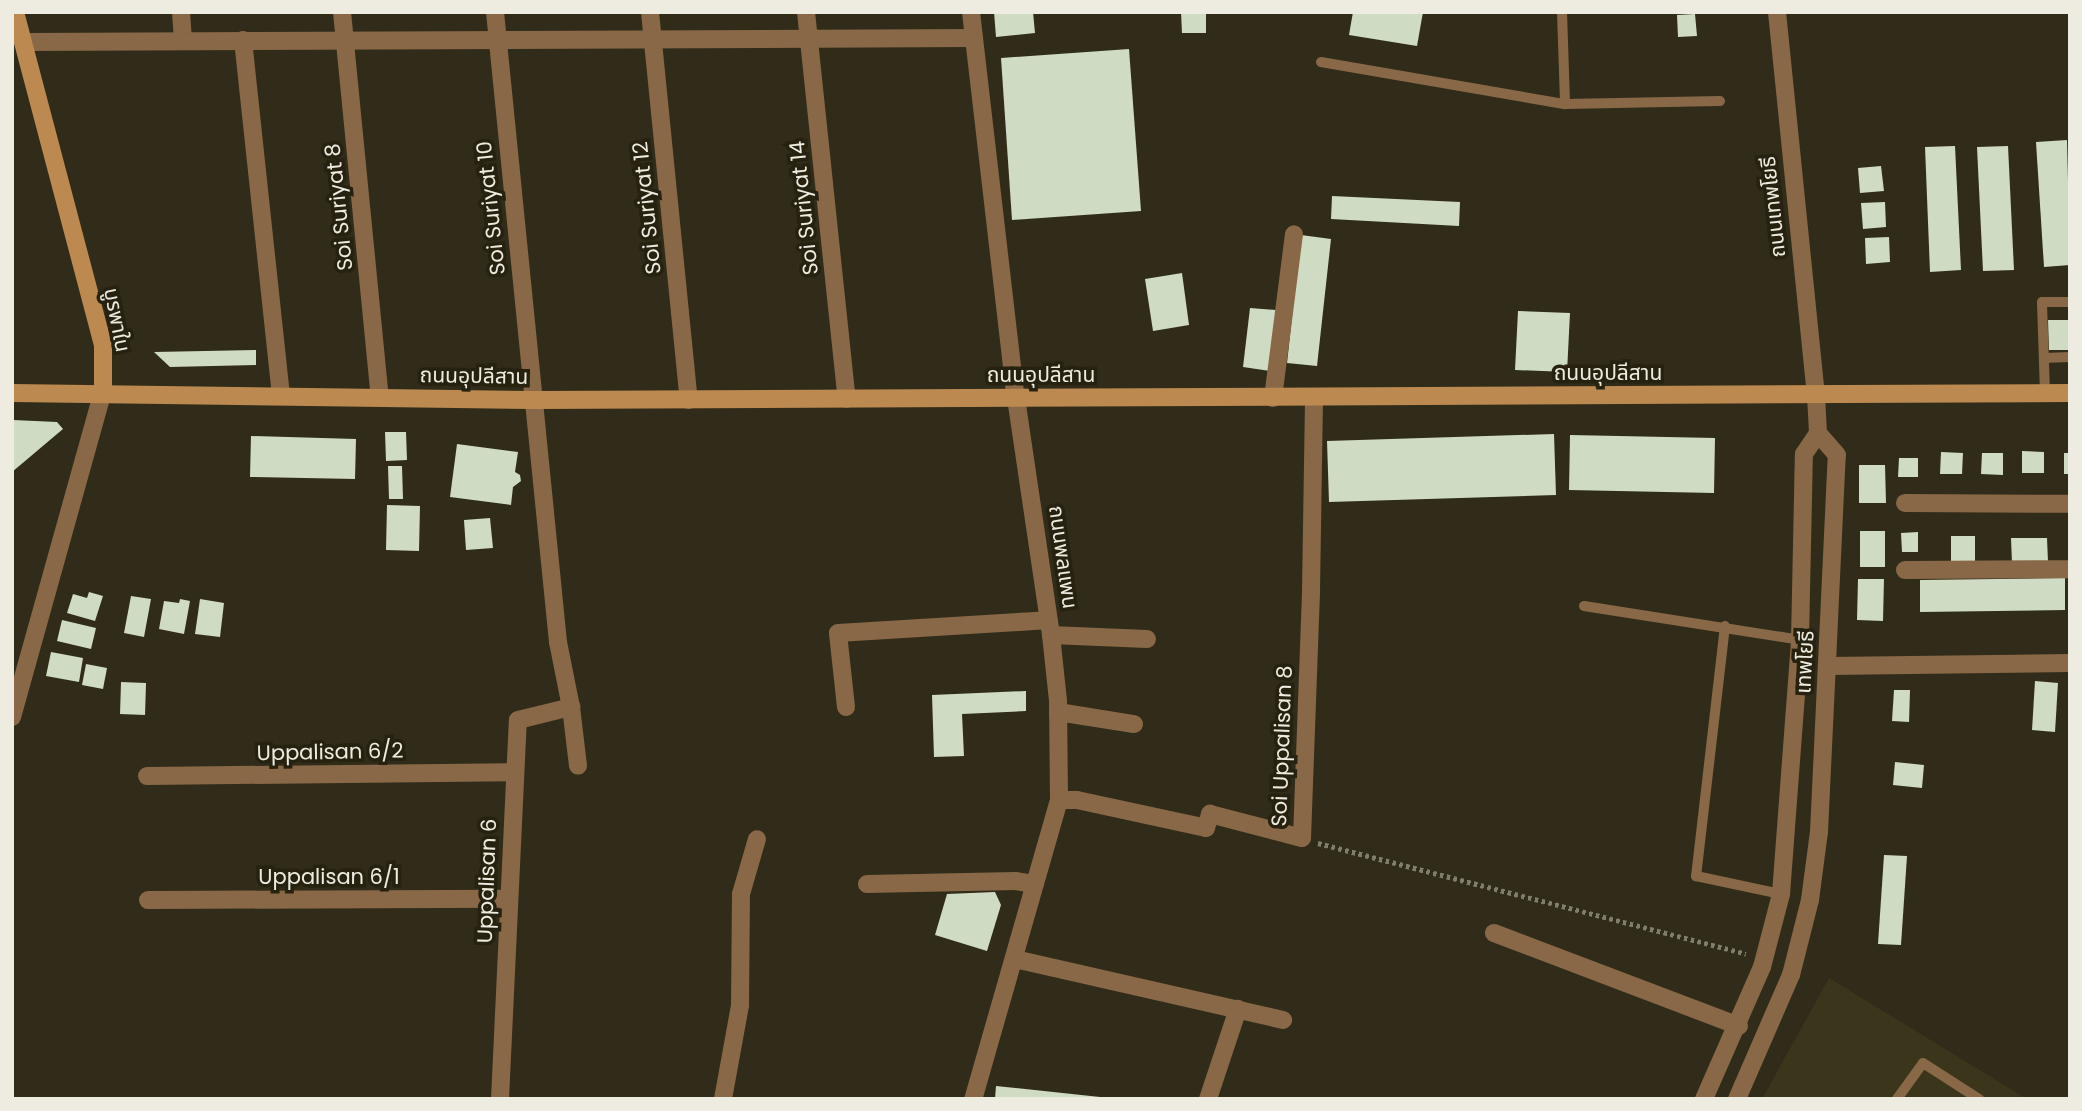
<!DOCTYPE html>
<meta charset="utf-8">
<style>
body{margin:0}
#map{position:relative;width:2082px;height:1111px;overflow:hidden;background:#302c19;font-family:Poppins,"Noto Sans Thai",sans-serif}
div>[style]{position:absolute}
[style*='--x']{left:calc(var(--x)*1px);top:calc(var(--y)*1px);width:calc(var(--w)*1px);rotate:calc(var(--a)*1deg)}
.built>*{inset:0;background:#3b351b}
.building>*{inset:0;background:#d0dbc4}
.path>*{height:4.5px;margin-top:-2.25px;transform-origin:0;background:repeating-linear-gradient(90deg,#807d6d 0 3.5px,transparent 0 7px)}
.service>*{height:10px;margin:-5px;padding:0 5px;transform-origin:5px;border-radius:5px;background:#886846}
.minor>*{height:18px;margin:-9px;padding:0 9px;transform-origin:9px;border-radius:9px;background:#886846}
.tertiary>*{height:18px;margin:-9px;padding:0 9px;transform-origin:9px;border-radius:9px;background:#886846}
.secondary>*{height:18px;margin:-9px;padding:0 9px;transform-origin:9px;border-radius:9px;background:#bc8950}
span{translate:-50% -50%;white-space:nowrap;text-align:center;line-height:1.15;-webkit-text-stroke:7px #26220f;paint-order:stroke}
.street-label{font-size:21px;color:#eeece0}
.frame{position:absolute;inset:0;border:14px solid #eeece0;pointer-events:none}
</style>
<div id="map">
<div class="built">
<div style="clip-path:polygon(1829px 978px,2027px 1099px,1762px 1099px)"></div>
</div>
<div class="building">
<div style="clip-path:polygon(994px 12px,1033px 12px,1035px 33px,996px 37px)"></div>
<div style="clip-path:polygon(1181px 12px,1206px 12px,1206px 33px,1182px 33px)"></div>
<div style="clip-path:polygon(1353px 12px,1423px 12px,1417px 46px,1349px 35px)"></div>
<div style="clip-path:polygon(1695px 14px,1697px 36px,1678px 37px,1677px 15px)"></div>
<div style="clip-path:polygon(1129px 49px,1141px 211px,1012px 220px,1001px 58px)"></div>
<div style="clip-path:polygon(2067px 140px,2070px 265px,2044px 267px,2036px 142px)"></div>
<div style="clip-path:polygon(1955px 146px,1961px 270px,1930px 272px,1925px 147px)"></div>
<div style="clip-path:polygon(2008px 146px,2014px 270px,1983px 271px,1977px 147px)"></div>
<div style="clip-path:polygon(1881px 166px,1884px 191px,1860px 193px,1858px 168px)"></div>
<div style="clip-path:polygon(1332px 196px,1460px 202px,1459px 226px,1331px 219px)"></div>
<div style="clip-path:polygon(1885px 202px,1886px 227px,1863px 229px,1861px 203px)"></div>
<div style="clip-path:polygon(1301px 235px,1331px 239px,1317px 366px,1287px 363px)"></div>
<div style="clip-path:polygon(1889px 237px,1890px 262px,1866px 264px,1865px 238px)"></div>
<div style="clip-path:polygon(1182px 273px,1189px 325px,1153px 331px,1145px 279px)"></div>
<div style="clip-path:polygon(1250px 308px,1276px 310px,1270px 371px,1243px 367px)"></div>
<div style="clip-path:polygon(1518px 311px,1570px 313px,1567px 372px,1515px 370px)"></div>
<div style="clip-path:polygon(2048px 320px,2070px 320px,2070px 350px,2049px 350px)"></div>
<div style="clip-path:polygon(256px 350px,256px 365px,170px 367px,154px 352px)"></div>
<div style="clip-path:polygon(13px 420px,57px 422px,63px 429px,12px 472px)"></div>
<div style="clip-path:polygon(385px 432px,406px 432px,407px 460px,386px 461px)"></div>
<div style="clip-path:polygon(1554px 434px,1556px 495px,1329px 502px,1327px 441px)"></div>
<div style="clip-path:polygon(1570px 435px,1715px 438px,1714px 493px,1569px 490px)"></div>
<div style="clip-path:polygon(251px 436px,356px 439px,355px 479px,250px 477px)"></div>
<div style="clip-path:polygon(457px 444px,518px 452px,515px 472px,520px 475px,521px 481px,513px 487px,511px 505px,450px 497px)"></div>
<div style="clip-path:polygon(2022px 451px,2044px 452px,2044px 473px,2022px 473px)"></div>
<div style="clip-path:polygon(1941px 452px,1963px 453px,1962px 474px,1940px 474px)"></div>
<div style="clip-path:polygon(1982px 453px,2003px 453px,2003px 475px,1981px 474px)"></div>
<div style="clip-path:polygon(2064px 453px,2070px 453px,2070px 474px,2064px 474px)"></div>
<div style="clip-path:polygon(1899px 458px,1918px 458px,1918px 477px,1898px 477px)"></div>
<div style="clip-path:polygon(1859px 465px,1885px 465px,1886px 503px,1859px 503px)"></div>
<div style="clip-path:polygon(388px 466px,402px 466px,403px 499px,389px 499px)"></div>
<div style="clip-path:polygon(387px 505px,420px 506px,419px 551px,386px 550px)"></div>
<div style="clip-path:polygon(490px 518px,493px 548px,466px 550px,464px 520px)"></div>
<div style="clip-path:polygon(1860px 531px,1885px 531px,1885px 567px,1860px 567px)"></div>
<div style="clip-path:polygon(1918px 532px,1918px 552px,1902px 552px,1901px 533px)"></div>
<div style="clip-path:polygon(1951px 536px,1975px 536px,1975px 566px,1951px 566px)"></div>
<div style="clip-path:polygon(2011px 538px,2047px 538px,2048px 562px,2012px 563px)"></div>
<div style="clip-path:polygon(2065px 578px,2065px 610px,1920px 612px,1920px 580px)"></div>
<div style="clip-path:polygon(1858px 579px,1884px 579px,1883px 621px,1857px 620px)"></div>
<div style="clip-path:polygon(89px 592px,103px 596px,95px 621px,67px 613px,73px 594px,87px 598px)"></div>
<div style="clip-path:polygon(131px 596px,151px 599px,144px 637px,124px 633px)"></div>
<div style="clip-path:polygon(180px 599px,190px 601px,184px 634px,159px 629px,164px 601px,179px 603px)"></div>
<div style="clip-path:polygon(200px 599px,224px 603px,220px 637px,195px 634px)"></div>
<div style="clip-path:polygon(62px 620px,96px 628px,91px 649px,57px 641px)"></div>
<div style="clip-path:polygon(51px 652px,83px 658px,79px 682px,46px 676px)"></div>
<div style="clip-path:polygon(86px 664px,107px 668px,103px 689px,82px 685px)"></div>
<div style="clip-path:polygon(2035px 681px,2058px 683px,2055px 732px,2032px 730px)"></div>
<div style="clip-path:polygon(121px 682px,146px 683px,145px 715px,120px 714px)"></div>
<div style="clip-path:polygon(1894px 690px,1910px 690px,1909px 722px,1892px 721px)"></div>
<div style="clip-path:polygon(1026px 691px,1026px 711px,962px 714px,964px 756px,934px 757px,932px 695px)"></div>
<div style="clip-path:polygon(1895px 762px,1924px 765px,1922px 788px,1893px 785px)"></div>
<div style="clip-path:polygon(1884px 855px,1907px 856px,1901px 945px,1878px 944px)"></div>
<div style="clip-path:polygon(995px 892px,1001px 905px,987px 951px,935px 935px,947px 894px)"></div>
<div style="clip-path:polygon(996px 1086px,1100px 1097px,1100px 1099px,995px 1099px)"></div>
</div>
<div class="path">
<div style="--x:1318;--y:843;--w:442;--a:14.5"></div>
</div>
<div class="service">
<div style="--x:1562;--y:12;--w:92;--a:88.1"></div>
<div style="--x:1321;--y:62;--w:248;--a:9.8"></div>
<div style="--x:1565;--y:104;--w:155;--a:-1.1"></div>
<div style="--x:2044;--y:358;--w:26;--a:-2"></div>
<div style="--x:2045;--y:393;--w:91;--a:-91.9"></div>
<div style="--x:2042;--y:302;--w:28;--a:0"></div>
<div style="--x:1584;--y:606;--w:219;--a:8.9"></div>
<div style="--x:1725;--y:626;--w:252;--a:96.6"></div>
<div style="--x:1696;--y:876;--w:87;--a:12"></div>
<div style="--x:1897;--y:1099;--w:44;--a:-54.2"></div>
<div style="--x:1923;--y:1063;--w:67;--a:32.7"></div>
</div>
<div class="minor">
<div style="--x:181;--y:12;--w:28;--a:86"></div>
<div style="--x:342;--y:12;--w:387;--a:84.4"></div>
<div style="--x:495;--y:12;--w:633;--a:84.29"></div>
<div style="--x:558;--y:642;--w:66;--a:78.7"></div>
<div style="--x:571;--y:707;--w:59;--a:83.2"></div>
<div style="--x:650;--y:12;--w:390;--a:84.3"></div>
<div style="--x:806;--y:12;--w:389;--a:84"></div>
<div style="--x:243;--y:40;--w:358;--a:83.9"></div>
<div style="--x:23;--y:42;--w:951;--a:-0.24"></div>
<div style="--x:1273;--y:398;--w:165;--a:-82.7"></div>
<div style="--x:1905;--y:503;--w:165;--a:0.3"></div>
<div style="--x:1905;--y:570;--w:165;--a:-0.3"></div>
<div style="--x:1051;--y:635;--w:96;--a:2.4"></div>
<div style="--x:1829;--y:666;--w:241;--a:-0.7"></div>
<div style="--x:846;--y:707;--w:74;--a:-96.2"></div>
<div style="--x:838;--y:633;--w:211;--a:-3.5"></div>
<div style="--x:1058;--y:712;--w:77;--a:9"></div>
<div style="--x:147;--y:776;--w:367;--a:-0.6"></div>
<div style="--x:1059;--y:800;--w:18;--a:0"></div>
<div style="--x:1077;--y:800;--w:132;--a:12.2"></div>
<div style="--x:1206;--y:828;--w:15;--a:-74"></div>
<div style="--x:1210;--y:814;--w:95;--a:14.6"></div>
<div style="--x:1302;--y:838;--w:247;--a:-87.9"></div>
<div style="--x:1311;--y:591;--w:194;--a:-89.1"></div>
<div style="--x:867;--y:884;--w:148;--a:-1.2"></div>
<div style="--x:1015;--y:881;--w:20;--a:9"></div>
<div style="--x:148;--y:900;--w:361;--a:-0.2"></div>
<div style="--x:1494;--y:933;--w:262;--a:20.8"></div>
<div style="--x:1015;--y:959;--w:275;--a:12.8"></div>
<div style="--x:500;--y:1099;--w:379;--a:-87.3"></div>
<div style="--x:518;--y:720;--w:55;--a:-13.8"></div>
<div style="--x:723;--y:1099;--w:96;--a:-79.7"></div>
<div style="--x:740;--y:1005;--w:111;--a:-89.5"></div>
<div style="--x:741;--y:894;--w:57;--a:-73.8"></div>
<div style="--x:1208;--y:1099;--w:95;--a:-71.6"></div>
<div style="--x:1704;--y:1099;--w:144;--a:-66.3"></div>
<div style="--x:1762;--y:967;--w:75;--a:-75.4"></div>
<div style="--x:1781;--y:894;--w:255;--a:-85.7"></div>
<div style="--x:1800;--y:640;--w:186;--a:-88.8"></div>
<div style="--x:1804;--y:454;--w:25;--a:-56"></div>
<div style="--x:1818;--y:433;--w:37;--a:-93"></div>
<div style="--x:1737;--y:1099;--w:135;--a:-66.5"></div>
<div style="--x:1791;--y:975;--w:77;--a:-75.8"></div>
<div style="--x:1810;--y:900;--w:69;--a:-82.5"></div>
<div style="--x:1819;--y:832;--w:377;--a:-87.3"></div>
<div style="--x:1837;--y:455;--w:29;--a:-131"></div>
</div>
<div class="tertiary">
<div style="--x:971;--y:12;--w:389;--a:83.4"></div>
<div style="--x:1016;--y:398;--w:240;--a:81.6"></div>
<div style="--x:1051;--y:635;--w:66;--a:83.9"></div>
<div style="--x:1058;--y:701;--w:99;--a:89.4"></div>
<div style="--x:1059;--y:800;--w:311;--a:106"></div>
<div style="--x:1777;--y:12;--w:386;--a:84.2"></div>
<div style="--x:12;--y:717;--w:337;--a:-74.4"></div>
</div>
<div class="secondary">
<div style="--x:15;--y:12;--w:343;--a:75.2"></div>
<div style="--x:103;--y:344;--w:48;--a:90"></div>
<div style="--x:12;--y:393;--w:521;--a:0.77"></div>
<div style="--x:533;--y:400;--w:1537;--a:-0.26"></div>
</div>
<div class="street-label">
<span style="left:339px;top:207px;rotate:-96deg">Soi Suriyat 8</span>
<span style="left:1773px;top:207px;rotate:-96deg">ถนนเทพโยธี</span>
<span style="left:491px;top:208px;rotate:-96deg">Soi Suriyat 10</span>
<span style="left:647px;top:208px;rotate:-96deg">Soi Suriyat 12</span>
<span style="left:804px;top:208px;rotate:-96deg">Soi Suriyat 14</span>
<span style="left:117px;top:320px;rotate:79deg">บูรพาใน</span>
<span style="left:1608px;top:373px">ถนนอุปลีสาน</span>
<span style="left:1041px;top:375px">ถนนอุปลีสาน</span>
<span style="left:474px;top:376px;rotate:1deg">ถนนอุปลีสาน</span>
<span style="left:1063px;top:557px;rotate:82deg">ถนนพลแพน</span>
<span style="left:1805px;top:662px;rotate:-87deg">เทพโยธี</span>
<span style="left:1282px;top:746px;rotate:-88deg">Soi Uppalisan 8</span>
<span style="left:330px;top:752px;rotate:-1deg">Uppalisan 6/2</span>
<span style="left:329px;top:877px">Uppalisan 6/1</span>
<span style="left:487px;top:881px;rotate:-88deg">Uppalisan 6</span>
</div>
<div class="frame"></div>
</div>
